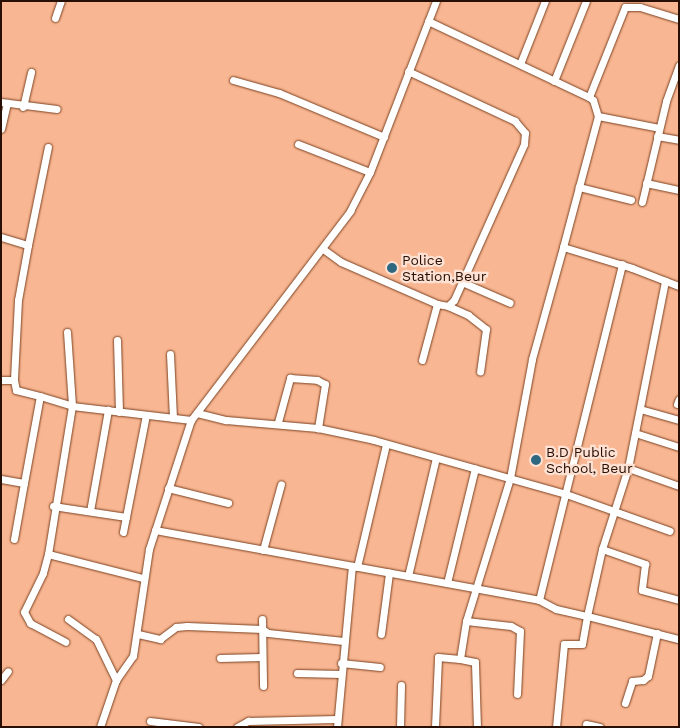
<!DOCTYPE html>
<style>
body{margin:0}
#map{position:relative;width:680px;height:728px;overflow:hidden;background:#f9b692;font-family:"Work Sans",sans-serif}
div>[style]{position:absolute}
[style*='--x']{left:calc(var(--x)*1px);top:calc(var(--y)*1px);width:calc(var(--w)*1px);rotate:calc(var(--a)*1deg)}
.roads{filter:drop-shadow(0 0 1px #7c4322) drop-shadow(0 0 1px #7c4322)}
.street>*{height:7px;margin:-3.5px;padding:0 3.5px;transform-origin:3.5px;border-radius:3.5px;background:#fff}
.dots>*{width:14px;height:14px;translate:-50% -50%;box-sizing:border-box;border:2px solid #fde1d3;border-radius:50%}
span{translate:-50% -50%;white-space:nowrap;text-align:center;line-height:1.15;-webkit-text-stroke:4.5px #fde1d3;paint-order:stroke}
.poi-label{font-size:14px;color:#270f03}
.left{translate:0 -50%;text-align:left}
.frame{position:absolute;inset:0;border:2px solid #270f03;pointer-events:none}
</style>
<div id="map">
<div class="roads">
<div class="street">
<div style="--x:55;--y:18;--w:18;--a:-71"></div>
<div style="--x:428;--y:21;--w:178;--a:25.3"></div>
<div style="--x:589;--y:97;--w:5;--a:37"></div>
<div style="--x:593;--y:100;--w:17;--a:73"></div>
<div style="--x:520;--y:64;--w:68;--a:-68.4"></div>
<div style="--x:233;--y:80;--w:48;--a:15.8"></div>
<div style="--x:279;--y:93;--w:114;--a:22.7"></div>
<div style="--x:554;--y:81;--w:86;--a:-68.2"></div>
<div style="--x:589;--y:97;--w:97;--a:-68.2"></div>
<div style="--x:625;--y:7;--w:15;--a:0"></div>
<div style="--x:640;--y:7;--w:41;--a:17.1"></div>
<div style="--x:1;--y:102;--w:56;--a:7.1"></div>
<div style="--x:23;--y:107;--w:36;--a:-77"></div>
<div style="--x:1;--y:129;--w:27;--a:-77"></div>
<div style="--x:657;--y:136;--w:22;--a:10"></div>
<div style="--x:298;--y:144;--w:77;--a:21.3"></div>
<div style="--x:646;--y:183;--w:34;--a:12"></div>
<div style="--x:579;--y:187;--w:73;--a:-75"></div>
<div style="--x:598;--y:116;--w:62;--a:11.1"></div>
<div style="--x:631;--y:200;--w:54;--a:-166"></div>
<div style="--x:579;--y:187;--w:62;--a:104.9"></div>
<div style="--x:563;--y:247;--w:72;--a:16.9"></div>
<div style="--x:632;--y:268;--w:50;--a:21"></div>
<div style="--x:642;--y:202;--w:104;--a:-76.6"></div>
<div style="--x:666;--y:101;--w:38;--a:-70"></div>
<div style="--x:1;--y:237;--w:28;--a:17"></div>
<div style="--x:28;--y:245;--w:56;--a:100.3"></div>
<div style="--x:18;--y:300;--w:80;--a:92.9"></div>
<div style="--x:14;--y:380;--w:10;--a:79"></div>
<div style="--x:16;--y:390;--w:25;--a:14"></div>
<div style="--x:28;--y:245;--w:100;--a:-78.5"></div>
<div style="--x:323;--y:249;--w:22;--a:36"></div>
<div style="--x:341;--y:262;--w:105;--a:23.6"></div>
<div style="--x:437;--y:304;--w:11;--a:10"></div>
<div style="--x:448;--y:306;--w:8;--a:-45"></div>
<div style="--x:454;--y:300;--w:171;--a:-65.8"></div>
<div style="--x:524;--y:144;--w:11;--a:-85"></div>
<div style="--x:525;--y:133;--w:16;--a:-130"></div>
<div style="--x:515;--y:121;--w:118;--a:-155"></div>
<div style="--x:462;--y:282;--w:52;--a:23.6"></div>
<div style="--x:448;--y:306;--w:22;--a:24"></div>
<div style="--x:468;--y:315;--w:23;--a:38"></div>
<div style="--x:486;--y:329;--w:43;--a:97.9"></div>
<div style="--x:67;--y:332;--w:74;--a:86.1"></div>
<div style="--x:72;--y:406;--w:150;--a:99.2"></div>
<div style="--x:48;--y:554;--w:98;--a:14.2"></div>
<div style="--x:117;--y:340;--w:72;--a:88.4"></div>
<div style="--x:170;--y:354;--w:64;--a:87.3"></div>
<div style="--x:422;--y:360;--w:58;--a:-75"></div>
<div style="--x:1;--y:380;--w:13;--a:0"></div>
<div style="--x:677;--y:404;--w:5;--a:-68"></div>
<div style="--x:640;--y:409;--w:41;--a:15.8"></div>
<div style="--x:197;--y:413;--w:30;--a:14"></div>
<div style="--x:226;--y:420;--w:92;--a:5"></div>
<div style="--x:318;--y:428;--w:57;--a:12.1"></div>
<div style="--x:374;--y:440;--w:199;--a:15.7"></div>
<div style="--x:566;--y:494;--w:110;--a:19.6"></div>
<div style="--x:278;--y:422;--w:46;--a:-74.7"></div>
<div style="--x:290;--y:378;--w:27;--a:4"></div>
<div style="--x:317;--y:380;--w:9;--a:27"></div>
<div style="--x:325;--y:384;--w:45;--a:99"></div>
<div style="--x:635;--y:433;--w:46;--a:17.7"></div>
<div style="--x:628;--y:468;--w:191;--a:-78.8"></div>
<div style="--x:1;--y:479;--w:23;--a:10"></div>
<div style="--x:24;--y:483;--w:88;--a:-79.6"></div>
<div style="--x:40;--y:396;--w:34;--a:17"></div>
<div style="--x:72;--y:406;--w:120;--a:6.7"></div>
<div style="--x:191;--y:420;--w:263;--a:-52.7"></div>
<div style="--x:350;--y:211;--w:44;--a:-62.9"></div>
<div style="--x:370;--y:172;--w:183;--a:-68.9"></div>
<div style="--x:168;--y:488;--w:62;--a:14"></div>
<div style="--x:53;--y:506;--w:74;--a:8.6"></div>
<div style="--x:90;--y:511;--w:103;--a:-79.9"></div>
<div style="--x:155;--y:530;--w:390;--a:10.3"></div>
<div style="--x:539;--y:600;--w:19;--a:28"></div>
<div style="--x:556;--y:609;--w:32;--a:13"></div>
<div style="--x:587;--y:616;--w:28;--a:100"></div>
<div style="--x:582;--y:644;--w:18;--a:180"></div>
<div style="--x:564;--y:644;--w:83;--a:95.5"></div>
<div style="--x:123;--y:532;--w:119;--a:-78.9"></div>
<div style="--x:14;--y:539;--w:57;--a:-79.9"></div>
<div style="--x:602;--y:549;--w:46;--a:19.2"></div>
<div style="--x:645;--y:564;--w:26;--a:97"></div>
<div style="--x:642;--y:590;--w:38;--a:15"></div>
<div style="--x:263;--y:550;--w:68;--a:-74.7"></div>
<div style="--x:48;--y:554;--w:20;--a:105"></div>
<div style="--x:43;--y:573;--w:43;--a:116"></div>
<div style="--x:24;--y:612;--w:13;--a:61"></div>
<div style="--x:30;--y:623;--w:40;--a:28"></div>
<div style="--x:357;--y:567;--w:126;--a:-76.7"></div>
<div style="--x:408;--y:576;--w:121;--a:-76.7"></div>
<div style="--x:447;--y:583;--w:118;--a:-76.3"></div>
<div style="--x:539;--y:600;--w:346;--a:-76.1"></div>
<div style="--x:68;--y:619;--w:34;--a:36"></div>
<div style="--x:96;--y:639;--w:46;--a:64"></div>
<div style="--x:262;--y:619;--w:67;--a:89.1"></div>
<div style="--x:466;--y:621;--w:45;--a:6.3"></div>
<div style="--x:511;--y:626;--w:10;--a:29"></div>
<div style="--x:520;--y:631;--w:63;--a:92.7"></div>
<div style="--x:138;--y:634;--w:23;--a:13"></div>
<div style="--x:160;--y:639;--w:20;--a:-37"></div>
<div style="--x:176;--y:627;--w:11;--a:-5"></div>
<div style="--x:187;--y:626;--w:75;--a:2.3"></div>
<div style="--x:262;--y:629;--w:7;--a:34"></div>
<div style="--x:268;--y:633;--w:76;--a:6"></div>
<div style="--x:381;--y:634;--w:62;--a:-82.5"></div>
<div style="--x:678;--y:639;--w:94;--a:-165.8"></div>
<div style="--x:587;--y:616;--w:69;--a:-77.4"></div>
<div style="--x:602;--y:549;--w:85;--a:-72.2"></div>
<div style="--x:628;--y:468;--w:54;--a:19.4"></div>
<div style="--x:220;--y:658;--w:42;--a:-1.4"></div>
<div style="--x:341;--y:663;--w:39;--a:6"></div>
<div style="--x:297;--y:673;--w:44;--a:1.3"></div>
<div style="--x:1;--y:680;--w:11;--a:-52"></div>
<div style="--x:625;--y:703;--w:23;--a:-72"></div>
<div style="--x:632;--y:681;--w:11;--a:-5"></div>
<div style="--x:643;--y:680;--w:6;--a:-39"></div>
<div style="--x:648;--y:676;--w:44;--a:-78.2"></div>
<div style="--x:150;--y:721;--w:49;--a:7"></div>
<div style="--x:586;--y:724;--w:14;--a:12"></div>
<div style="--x:100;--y:727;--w:50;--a:-71.2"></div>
<div style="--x:116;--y:680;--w:29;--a:-55"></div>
<div style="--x:133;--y:656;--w:108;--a:-81.5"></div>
<div style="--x:149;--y:549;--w:136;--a:-72"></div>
<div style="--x:237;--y:727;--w:13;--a:-29"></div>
<div style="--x:248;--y:721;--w:89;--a:-1.3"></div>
<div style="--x:337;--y:727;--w:162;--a:-84.7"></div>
<div style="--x:400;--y:727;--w:42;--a:-88.6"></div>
<div style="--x:435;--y:727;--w:70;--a:-87.5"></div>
<div style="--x:438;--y:657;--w:22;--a:5"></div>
<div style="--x:477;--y:727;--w:65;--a:-91.8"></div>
<div style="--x:475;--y:662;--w:15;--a:-169"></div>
<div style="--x:460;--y:659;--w:38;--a:-81"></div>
<div style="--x:466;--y:621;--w:150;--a:-72.9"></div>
<div style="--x:510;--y:478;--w:121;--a:-79.5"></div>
<div style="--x:532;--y:359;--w:116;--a:-74.5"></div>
</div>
</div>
<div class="dots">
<div style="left:392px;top:268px;background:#2d6780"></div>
<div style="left:536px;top:460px;background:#2d6780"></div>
</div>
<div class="poi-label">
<span class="left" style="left:402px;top:268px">Police<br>Station,Beur</span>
<span class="left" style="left:546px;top:460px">B.D Public<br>School, Beur</span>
</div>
<div class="frame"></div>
</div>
